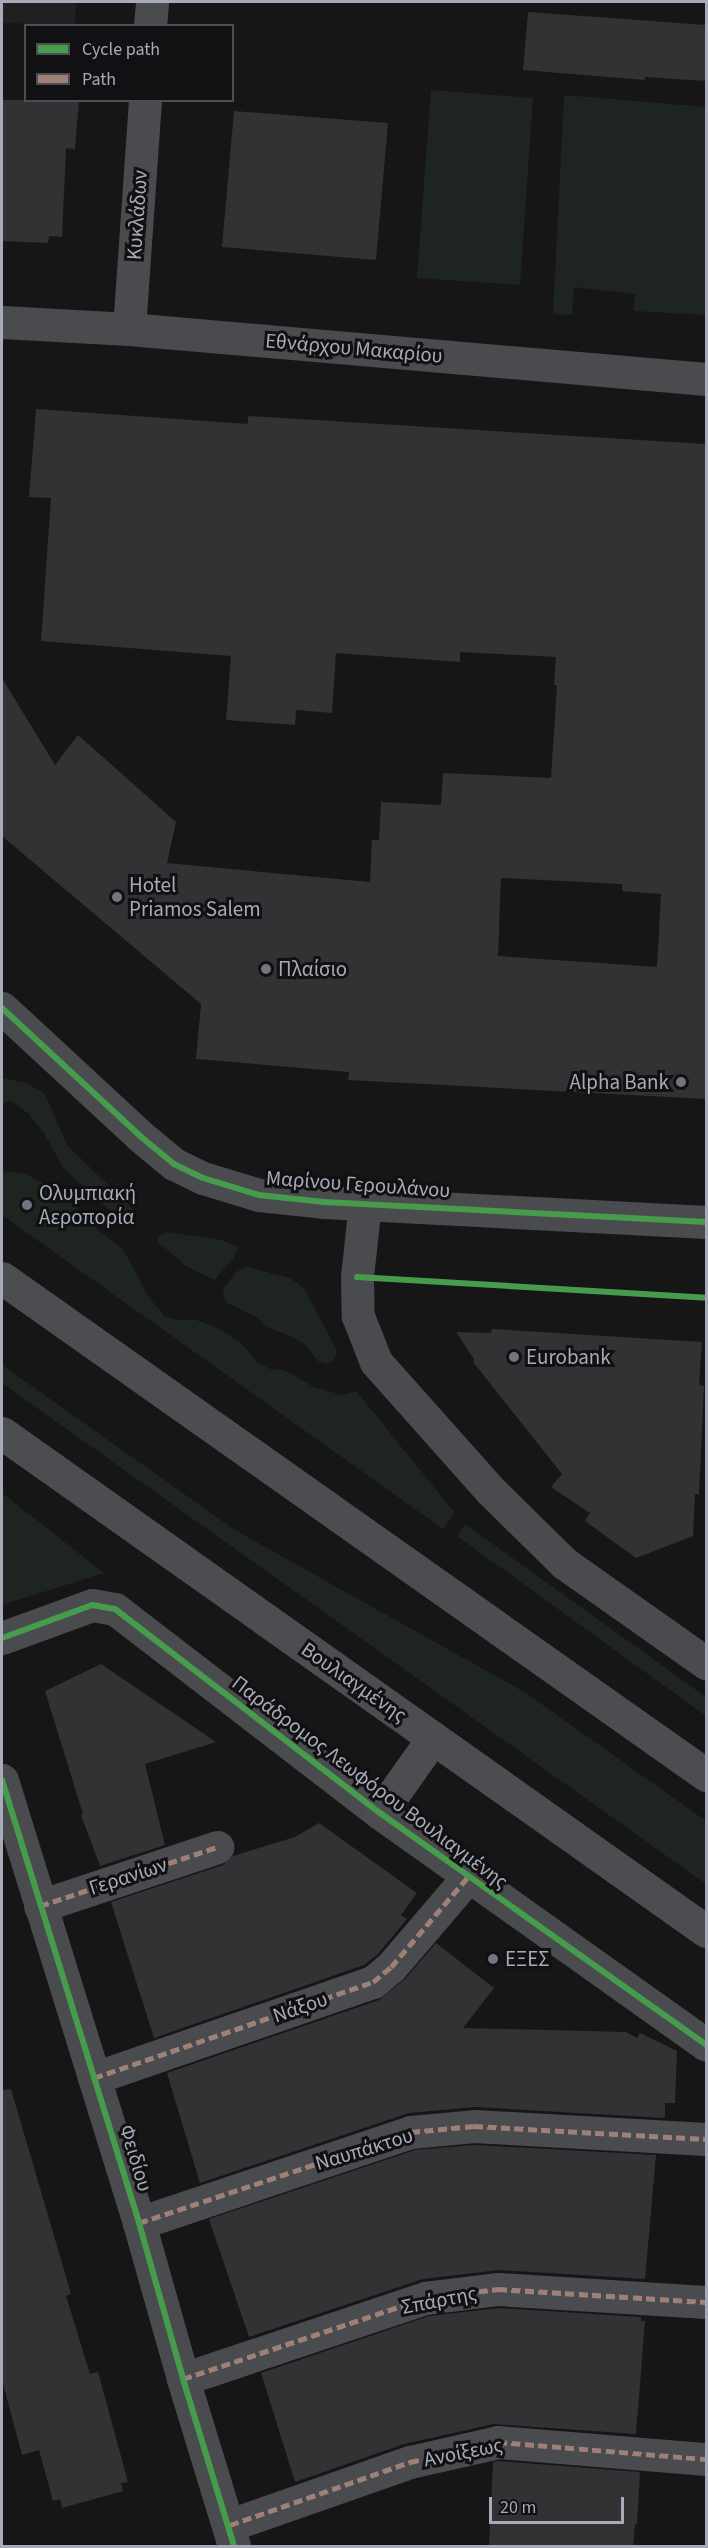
<!DOCTYPE html>
<meta charset="utf-8">
<style>
body{margin:0}
#map{position:relative;width:708px;height:2548px;overflow:hidden;background:#161616;font-family:"Source Sans 3",sans-serif}
div>[style]{position:absolute}
[style*='--x']{left:calc(var(--x)*1px);top:calc(var(--y)*1px);width:calc(var(--w)*1px);rotate:calc(var(--a)*1deg)}
.built>*{inset:0;background:#202022}
.green>*{inset:0;background:#1e2520}
.building>*{inset:0;background:#323234}
.minor>*{height:33px;margin:-16.5px;padding:0 16.5px;transform-origin:16.5px;border-radius:16.5px;background:#4a4b4f}
.major>*{height:33px;margin:-16.5px;padding:0 16.5px;transform-origin:16.5px;border-radius:16.5px;background:#4c4d51}
.quiet>*{height:4.5px;margin-top:-2.25px;transform-origin:0;background:repeating-linear-gradient(90deg,#9e8076 0 9px,transparent 0 13.5px)}
.cycleway>*{height:6px;margin:-3px;padding:0 3px;transform-origin:3px;border-radius:3px;background:#469c4c}
.dots>*{width:16px;height:16px;translate:-50% -50%;box-sizing:border-box;border:3px solid #111012;border-radius:50%}
span{translate:-50% -50%;white-space:nowrap;text-align:center;line-height:1.15;-webkit-text-stroke:6px #111012;paint-order:stroke}
.street-label{font-size:21px;color:#a7aab7}
.poi-label{font-size:21px;color:#a7aab7}
.left{translate:0 -50%;text-align:left}
.right{translate:-100% -50%;text-align:right}
.frame{position:absolute;inset:0;border:3px solid #a7aab7;pointer-events:none}
.legend{position:absolute;left:24px;top:24px;width:210px;height:78px;box-sizing:border-box;background:#111012;border:2px solid #4d4e54;margin:0;padding:8px 10px;list-style:none;font-size:18px;color:#a7aab7}
.legend li{display:flex;align-items:center;gap:12px;height:30px}
.legend b{width:30px;border:2px solid #4d4e54}
.scale{position:absolute;left:489px;top:2497px;width:135px;height:27px;box-sizing:border-box;border:3px solid #a7aab7;border-top:0;padding-left:8px;font-size:18px;line-height:21px;white-space:nowrap;color:#a7aab7;-webkit-text-stroke:4px #111012;paint-order:stroke}
</style>
<div id="map">
<div class="built">
<div style="clip-path:polygon(2px 2px,76px 2px,75px 25px,2px 23px)"></div>
</div>
<div class="green">
<div style="clip-path:polygon(431px 90px,533px 98px,520px 285px,417px 278px)"></div>
<div style="clip-path:polygon(564px 95px,706px 107px,706px 315px,634px 311px,635px 294px,574px 287px,572px 315px,553px 314px)"></div>
<div style="clip-path:polygon(2px 1078px,26px 1083px,45px 1094px,67px 1145px,137px 1213px,126px 1225px,64px 1169px,44px 1133px,28px 1113px,11px 1101px,2px 1103px)"></div>
<div style="clip-path:polygon(2px 1171px,23px 1173px,59px 1191px,98px 1230px,123px 1249px,148px 1296px,164px 1316px,180px 1320px,196px 1320px,216px 1327px,241px 1343px,256px 1361px,270px 1369px,284px 1370px,314px 1387px,342px 1395px,356px 1391px,455px 1513px,443px 1529px,2px 1215px)"></div>
<div style="clip-path:polygon(166px 1232px,221px 1240px,238px 1247px,234px 1258px,214px 1280px,186px 1266px,159px 1243px,157px 1238px)"></div>
<div style="clip-path:polygon(247px 1267px,290px 1278px,304px 1288px,337px 1351px,334px 1359px,328px 1364px,319px 1362px,304px 1344px,293px 1337px,267px 1327px,256px 1317px,226px 1302px,223px 1296px,224px 1288px,236px 1272px)"></div>
<div style="clip-path:polygon(2px 1365px,235px 1530px,526px 1693px,706px 1821px,706px 1884px,2px 1383px)"></div>
<div style="clip-path:polygon(2px 1493px,104px 1573px,2px 1605px)"></div>
<div style="clip-path:polygon(465px 1524px,706px 1697px,706px 1716px,457px 1536px)"></div>
</div>
<div class="building">
<div style="clip-path:polygon(528px 12px,706px 25px,706px 81px,645px 77px,645px 80px,523px 70px)"></div>
<div style="clip-path:polygon(2px 100px,79px 100px,75px 149px,66px 148px,62px 237px,49px 236px,48px 243px,2px 241px)"></div>
<div style="clip-path:polygon(234px 111px,388px 123px,376px 260px,222px 247px)"></div>
<div style="clip-path:polygon(evenodd,36px 409px,248px 424px,248px 416px,706px 444px,706px 1099px,348px 1080px,349px 1072px,196px 1059px,201px 1004px,2px 836px,2px 678px,55px 765px,78px 735px,176px 822px,167px 863px,370px 882px,372px 840px,379px 840px,381px 802px,441px 805px,443px 773px,551px 778px,557px 685px,554px 685px,556px 657px,460px 652px,460px 662px,336px 653px,332px 713px,296px 710px,295px 725px,226px 720px,231px 656px,41px 641px,51px 498px,29px 497px,36px 409px,501px 878px,622px 884px,622px 891px,661px 894px,657px 967px,498px 956px,501px 878px)"></div>
<div style="clip-path:polygon(492px 1329px,702px 1342px,699px 1385px,704px 1386px,699px 1494px,695px 1494px,693px 1536px,636px 1558px,585px 1521px,590px 1513px,551px 1487px,562px 1474px,473px 1362px,474px 1359px,456px 1332px,491px 1333px)"></div>
<div style="clip-path:polygon(101px 1664px,216px 1742px,145px 1764px,165px 1845px,100px 1866px,81px 1815px,83px 1814px,45px 1691px)"></div>
<div style="clip-path:polygon(319px 1823px,417px 1893px,401px 1915px,407px 1919px,378px 1954px,364px 1965px,154px 2038px,111px 1902px,223px 1865px,233px 1856px,295px 1837px)"></div>
<div style="clip-path:polygon(436px 1943px,494px 1988px,463px 2028px,626px 2032px,637px 2038px,640px 2033px,677px 2051px,675px 2103px,665px 2103px,665px 2118px,475px 2107px,409px 2113px,200px 2183px,167px 2073px,379px 2000px,405px 1979px)"></div>
<div style="clip-path:polygon(11px 2089px,71px 2294px,66px 2296px,90px 2374px,98px 2372px,128px 2482px,121px 2483px,123px 2491px,62px 2508px,60px 2499px,53px 2501px,39px 2450px,22px 2455px,2px 2380px,2px 2090px)"></div>
<div style="clip-path:polygon(474px 2145px,656px 2155px,645px 2279px,499px 2270px,423px 2279px,249px 2337px,209px 2219px,415px 2150px)"></div>
<div style="clip-path:polygon(499px 2308px,641px 2317px,641px 2321px,645px 2321px,636px 2434px,494px 2424px,404px 2444px,295px 2482px,261px 2373px,429px 2316px)"></div>
<div style="clip-path:polygon(499px 2461px,640px 2472px,637px 2524px,635px 2524px,633px 2547px,489px 2547px,493px 2462px)"></div>
</div>
<div class="minor">
<div style="--x:150;--y:26;--w:24;--a:-85"></div>
<div style="--x:2;--y:322;--w:127;--a:3.2"></div>
<div style="--x:129;--y:329;--w:579;--a:4.95"></div>
<div style="--x:129;--y:329;--w:230;--a:-86"></div>
<div style="--x:2;--y:1008;--w:188;--a:42.8"></div>
<div style="--x:140;--y:1136;--w:44;--a:39.5"></div>
<div style="--x:174;--y:1164;--w:32;--a:26"></div>
<div style="--x:203;--y:1178;--w:59;--a:16.9"></div>
<div style="--x:259;--y:1195;--w:65;--a:6.1"></div>
<div style="--x:324;--y:1202;--w:383;--a:3"></div>
<div style="--x:365;--y:1203;--w:74;--a:96.2"></div>
<div style="--x:357;--y:1277;--w:39;--a:89"></div>
<div style="--x:358;--y:1316;--w:49;--a:68.6"></div>
<div style="--x:376;--y:1362;--w:173;--a:48.3"></div>
<div style="--x:491;--y:1491;--w:103;--a:44.6"></div>
<div style="--x:564;--y:1563;--w:174;--a:35.2"></div>
<div style="--x:2;--y:1638;--w:96;--a:-20.1"></div>
<div style="--x:92;--y:1605;--w:23;--a:10"></div>
<div style="--x:115;--y:1609;--w:334;--a:37.6"></div>
<div style="--x:380;--y:1813;--w:400;--a:35.4"></div>
<div style="--x:2;--y:1780;--w:464;--a:72.8"></div>
<div style="--x:139;--y:2223;--w:162;--a:74.2"></div>
<div style="--x:183;--y:2379;--w:175;--a:73"></div>
<div style="--x:40;--y:1906;--w:187;--a:-18.4"></div>
<div style="--x:94;--y:2078;--w:295;--a:-19"></div>
<div style="--x:373;--y:1982;--w:23;--a:-40"></div>
<div style="--x:391;--y:1967;--w:118;--a:-49.5"></div>
<div style="--x:139;--y:2223;--w:287;--a:-18.5"></div>
<div style="--x:411;--y:2132;--w:63;--a:-5.4"></div>
<div style="--x:474;--y:2126;--w:232;--a:3.2"></div>
<div style="--x:183;--y:2379;--w:255;--a:-18.5"></div>
<div style="--x:425;--y:2298;--w:74;--a:-7"></div>
<div style="--x:498;--y:2289;--w:208;--a:3.6"></div>
<div style="--x:230;--y:2525;--w:191;--a:-19.3"></div>
<div style="--x:410;--y:2462;--w:90;--a:-12.8"></div>
<div style="--x:498;--y:2442;--w:209;--a:4.7"></div>
</div>
<div class="major">
<div style="--x:2;--y:1278;--w:862;--a:35.22"></div>
<div style="--x:2;--y:1433;--w:862;--a:35.28"></div>
<div style="--x:380;--y:1813;--w:92;--a:-54.8"></div>
</div>
<div class="quiet">
<div style="--x:40;--y:1906;--w:187;--a:-18.4"></div>
<div style="--x:94;--y:2078;--w:295;--a:-19"></div>
<div style="--x:373;--y:1982;--w:23;--a:-40"></div>
<div style="--x:391;--y:1967;--w:118;--a:-49.5"></div>
<div style="--x:139;--y:2223;--w:287;--a:-18.5"></div>
<div style="--x:411;--y:2132;--w:63;--a:-5.4"></div>
<div style="--x:474;--y:2126;--w:232;--a:3.2"></div>
<div style="--x:183;--y:2379;--w:255;--a:-18.5"></div>
<div style="--x:425;--y:2298;--w:74;--a:-7"></div>
<div style="--x:498;--y:2289;--w:208;--a:3.6"></div>
<div style="--x:230;--y:2525;--w:191;--a:-19.3"></div>
<div style="--x:410;--y:2462;--w:90;--a:-12.8"></div>
<div style="--x:498;--y:2442;--w:209;--a:4.7"></div>
</div>
<div class="cycleway">
<div style="--x:2;--y:1008;--w:188;--a:42.8"></div>
<div style="--x:140;--y:1136;--w:44;--a:39.5"></div>
<div style="--x:174;--y:1164;--w:32;--a:26"></div>
<div style="--x:203;--y:1178;--w:59;--a:16.9"></div>
<div style="--x:259;--y:1195;--w:65;--a:6.1"></div>
<div style="--x:324;--y:1202;--w:383;--a:3"></div>
<div style="--x:357;--y:1277;--w:350;--a:3.4"></div>
<div style="--x:2;--y:1638;--w:96;--a:-20.1"></div>
<div style="--x:92;--y:1605;--w:23;--a:10"></div>
<div style="--x:115;--y:1609;--w:334;--a:37.6"></div>
<div style="--x:380;--y:1813;--w:400;--a:35.4"></div>
<div style="--x:2;--y:1780;--w:464;--a:72.8"></div>
<div style="--x:139;--y:2223;--w:162;--a:74.2"></div>
<div style="--x:183;--y:2379;--w:175;--a:73"></div>
</div>
<div class="dots">
<div style="left:117px;top:897px;background:#74767f"></div>
<div style="left:266px;top:969px;background:#74767f"></div>
<div style="left:681px;top:1082px;background:#74767f"></div>
<div style="left:27px;top:1205px;background:#74767f"></div>
<div style="left:514px;top:1357px;background:#74767f"></div>
<div style="left:493px;top:1959px;background:#74767f"></div>
</div>
<div class="street-label">
<span style="left:137px;top:215px;rotate:-86deg">Κυκλάδων</span>
<span style="left:354px;top:348px;rotate:5deg">Εθνάρχου Μακαρίου</span>
<span style="left:358px;top:1184px;rotate:4deg">Μαρίνου Γερουλάνου</span>
<span style="left:354px;top:1682px;rotate:35deg">Βουλιαγμένης</span>
<span style="left:370px;top:1782px;rotate:37deg">Παράδρομος Λεωφόρου Βουλιαγμένης</span>
<span style="left:128px;top:1876px;rotate:-18deg">Γερανίων</span>
<span style="left:300px;top:2007px;rotate:-19deg">Νάξου</span>
<span style="left:364px;top:2149px;rotate:-17deg">Ναυπάκτου</span>
<span style="left:136px;top:2158px;rotate:73deg">Φειδίου</span>
<span style="left:439px;top:2300px;rotate:-11deg">Σπάρτης</span>
<span style="left:463px;top:2452px;rotate:-11deg">Ανοίξεως</span>
</div>
<div class="poi-label">
<span class="left" style="left:129px;top:897px">Hotel<br>Priamos Salem</span>
<span class="left" style="left:278px;top:969px">Πλαίσιο</span>
<span class="right" style="left:669px;top:1082px">Alpha Bank</span>
<span class="left" style="left:39px;top:1205px">Ολυμπιακή<br>Αεροπορία</span>
<span class="left" style="left:526px;top:1357px">Eurobank</span>
<span class="left" style="left:505px;top:1959px">ΕΞΕΣ</span>
</div>
<div class="frame"></div>
<ul class="legend">
<li><b style="height:8px;background:#469c4c"></b>Cycle path</li>
<li><b style="height:8px;background:#9e8076"></b>Path</li>
</ul>
<div class="scale">20 m</div>
</div>
